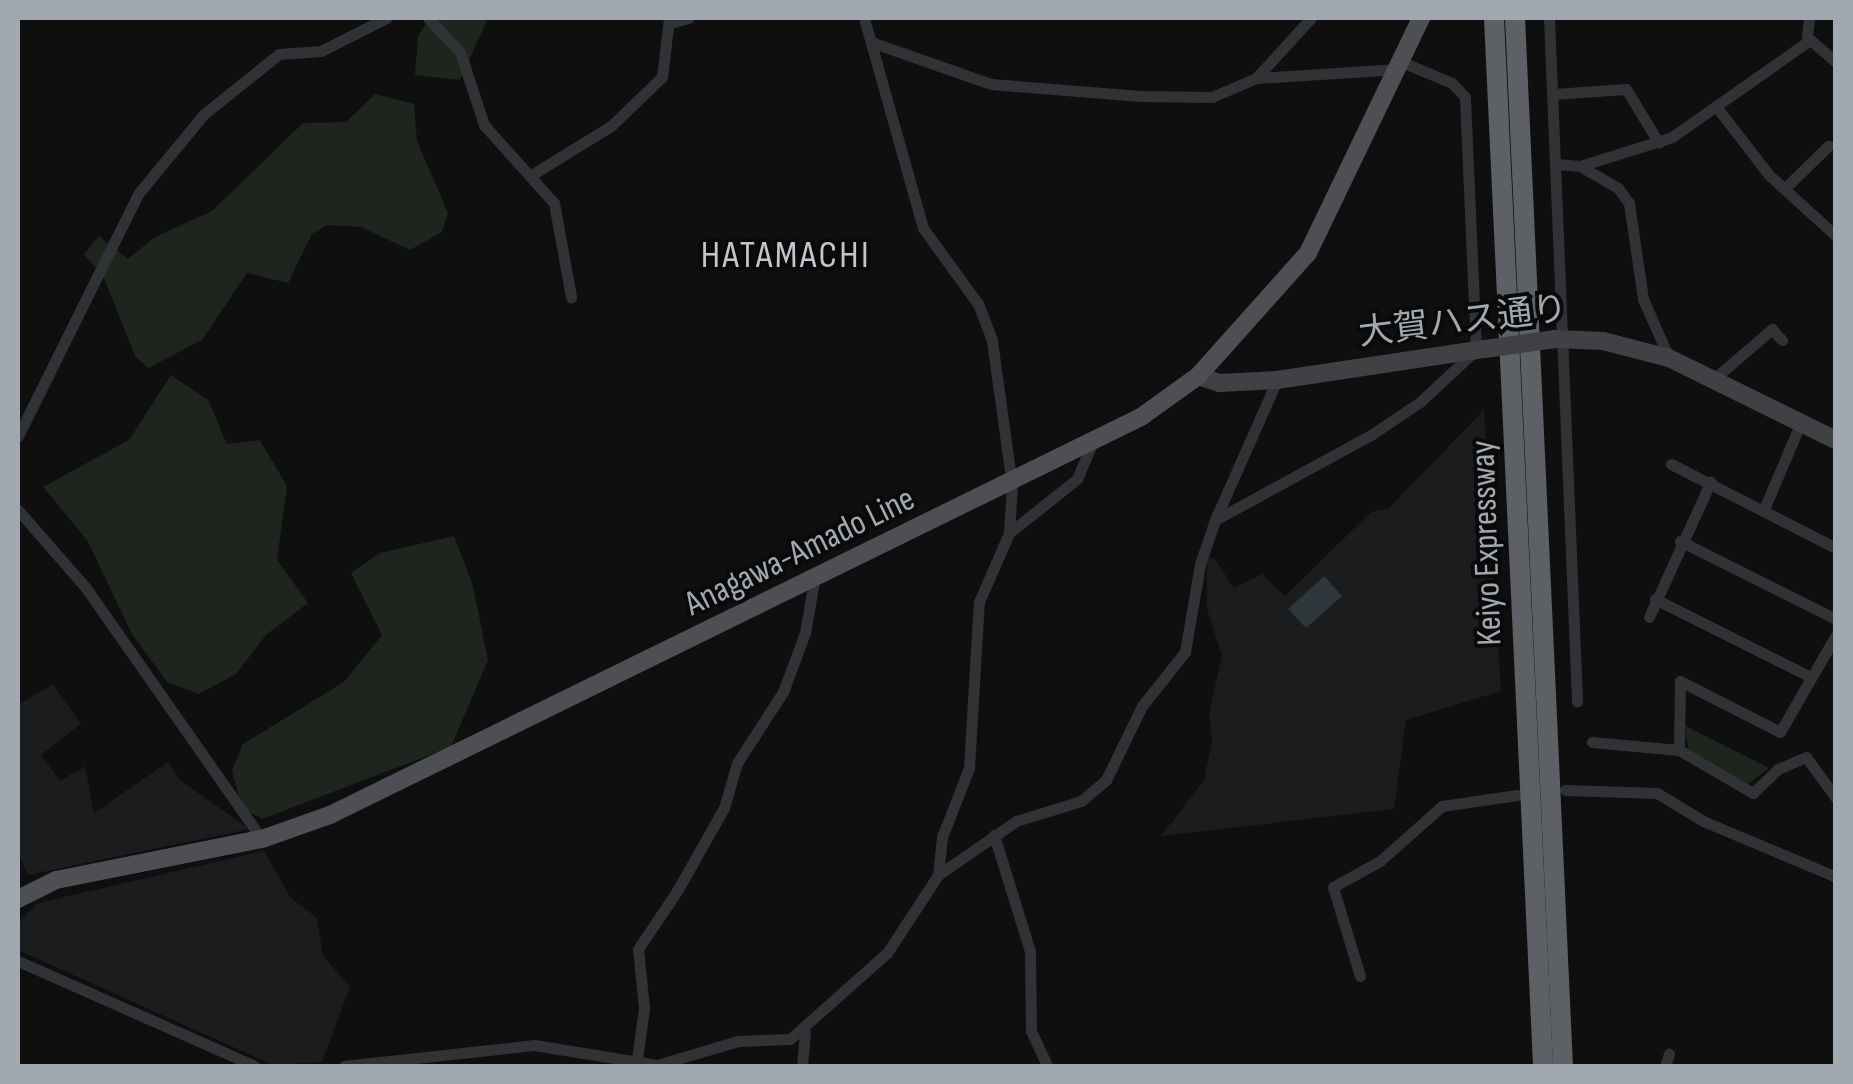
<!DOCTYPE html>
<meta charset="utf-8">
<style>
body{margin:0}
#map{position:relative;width:1853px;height:1084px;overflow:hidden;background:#0f0f10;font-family:"Sofia Sans Condensed","Noto Sans JP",sans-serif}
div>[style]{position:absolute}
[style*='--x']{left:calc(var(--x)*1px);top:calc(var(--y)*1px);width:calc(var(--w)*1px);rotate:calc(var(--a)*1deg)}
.built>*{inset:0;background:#1b1c1d}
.green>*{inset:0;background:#1e241e}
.water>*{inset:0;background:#2e383c}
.street>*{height:11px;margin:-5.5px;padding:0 5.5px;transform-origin:5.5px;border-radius:5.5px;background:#313235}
.secondary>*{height:18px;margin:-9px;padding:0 9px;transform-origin:9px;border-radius:9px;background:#3f4145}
.primary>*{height:18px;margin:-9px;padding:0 9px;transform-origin:9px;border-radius:9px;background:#4d4f54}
.highway>*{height:20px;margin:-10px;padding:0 10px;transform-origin:10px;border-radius:10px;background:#5d6065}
.secondary-bridge>*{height:18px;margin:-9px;padding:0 9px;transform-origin:9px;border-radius:9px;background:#3f4145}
span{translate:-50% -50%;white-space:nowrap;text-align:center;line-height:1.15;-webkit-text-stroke:8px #0a0a0b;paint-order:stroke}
.street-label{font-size:35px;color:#a1a8b0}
.neighbourhood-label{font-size:38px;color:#c2c6cc;letter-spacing:2.5px}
.frame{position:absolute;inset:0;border:20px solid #a1a8b0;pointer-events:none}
</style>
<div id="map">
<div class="built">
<div style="clip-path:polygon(1484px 410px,1501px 691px,1406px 720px,1394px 809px,1161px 836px,1204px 780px,1212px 742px,1209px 713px,1222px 656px,1207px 609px,1207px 557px,1215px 559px,1234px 588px,1262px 574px,1285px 596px,1371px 512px,1388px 509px)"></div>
<div style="clip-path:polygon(53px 684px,81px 724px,41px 755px,60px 781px,85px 766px,94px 813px,168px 762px,180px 780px,249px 829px,28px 875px,18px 853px,18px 705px)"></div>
<div style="clip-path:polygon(264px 851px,291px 898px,317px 918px,323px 956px,350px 987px,322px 1062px,273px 1065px,18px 950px,18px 923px,38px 903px)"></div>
</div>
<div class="green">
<div style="clip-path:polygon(430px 18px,488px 18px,460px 80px,415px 75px,418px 36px)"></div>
<div style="clip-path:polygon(375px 94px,414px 104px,417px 141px,448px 213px,442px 232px,410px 250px,361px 227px,327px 225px,312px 234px,288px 283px,247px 273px,202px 340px,148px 368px,135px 356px,104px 278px,84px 254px,99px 236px,128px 259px,155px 237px,212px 211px,303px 123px,346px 122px)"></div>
<div style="clip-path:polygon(171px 375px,208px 400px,227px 444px,260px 440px,287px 486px,277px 560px,308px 603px,266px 635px,236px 674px,199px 694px,167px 682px,132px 634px,87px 540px,43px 487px,129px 440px)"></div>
<div style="clip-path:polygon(454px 536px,473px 586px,488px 660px,451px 747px,262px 819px,242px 808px,232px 770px,243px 744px,344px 682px,382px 635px,351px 573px,380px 553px)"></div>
<div style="clip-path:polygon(1685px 726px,1769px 768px,1748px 784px,1689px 752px)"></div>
</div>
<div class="water">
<div style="clip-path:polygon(1324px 576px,1342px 596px,1306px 628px,1288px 609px)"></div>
</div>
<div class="street">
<div style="--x:428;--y:18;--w:47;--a:46.7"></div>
<div style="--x:460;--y:52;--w:77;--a:71.8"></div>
<div style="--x:484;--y:125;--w:105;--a:48.1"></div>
<div style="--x:554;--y:203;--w:96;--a:79.7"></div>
<div style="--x:1549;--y:18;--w:684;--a:87.65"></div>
<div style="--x:1809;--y:18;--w:19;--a:96"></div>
<div style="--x:1807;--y:37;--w:38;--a:41"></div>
<div style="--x:671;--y:23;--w:18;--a:-16"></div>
<div style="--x:871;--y:42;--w:127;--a:19.3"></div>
<div style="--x:991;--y:84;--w:150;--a:4.6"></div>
<div style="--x:1141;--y:96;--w:71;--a:0.8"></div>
<div style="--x:1212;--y:97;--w:48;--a:-23.4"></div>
<div style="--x:1256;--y:78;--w:143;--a:-3.6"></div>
<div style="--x:1256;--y:78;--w:81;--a:-47.5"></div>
<div style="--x:1554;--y:94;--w:72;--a:-4"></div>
<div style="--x:1626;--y:89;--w:63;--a:58.6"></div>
<div style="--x:1718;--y:109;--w:83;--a:52.3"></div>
<div style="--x:1769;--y:175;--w:91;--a:42.3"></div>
<div style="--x:1557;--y:164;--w:23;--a:5"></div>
<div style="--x:1580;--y:166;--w:96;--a:-17.5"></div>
<div style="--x:1672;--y:137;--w:169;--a:-35.1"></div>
<div style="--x:1580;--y:166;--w:44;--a:30.1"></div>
<div style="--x:1618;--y:188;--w:19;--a:54"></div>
<div style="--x:1629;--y:203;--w:97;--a:81.7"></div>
<div style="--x:1643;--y:299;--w:64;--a:66.2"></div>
<div style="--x:533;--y:174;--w:92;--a:-31.6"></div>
<div style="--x:611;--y:126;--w:71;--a:-43.9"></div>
<div style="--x:662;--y:77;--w:59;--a:-83.2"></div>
<div style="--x:1784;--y:189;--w:62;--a:-44.3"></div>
<div style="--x:1716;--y:377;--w:74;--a:-40.6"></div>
<div style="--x:1772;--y:329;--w:15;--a:48"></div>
<div style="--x:18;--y:436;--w:270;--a:-63.6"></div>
<div style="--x:138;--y:194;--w:104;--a:-50.5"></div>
<div style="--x:204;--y:114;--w:96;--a:-38.7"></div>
<div style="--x:279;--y:54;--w:42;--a:-4.1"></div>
<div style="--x:321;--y:51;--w:73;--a:-26.9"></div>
<div style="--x:1671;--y:464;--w:185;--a:27"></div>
<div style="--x:1764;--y:509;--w:97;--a:-66.9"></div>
<div style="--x:18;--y:510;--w:103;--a:48.9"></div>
<div style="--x:86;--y:588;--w:307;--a:55"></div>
<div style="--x:1215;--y:520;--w:153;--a:-66.1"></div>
<div style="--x:1009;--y:533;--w:87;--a:-38.5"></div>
<div style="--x:1077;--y:479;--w:36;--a:-67"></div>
<div style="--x:1680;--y:541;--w:174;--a:26.6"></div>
<div style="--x:1655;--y:599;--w:174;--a:26.6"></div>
<div style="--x:1649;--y:617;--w:149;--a:-65.5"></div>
<div style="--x:1592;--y:742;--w:87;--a:5.3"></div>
<div style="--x:1679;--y:750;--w:86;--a:30.2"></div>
<div style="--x:1753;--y:793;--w:35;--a:-44"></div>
<div style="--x:1778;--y:769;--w:30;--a:-23"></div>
<div style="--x:1806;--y:757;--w:51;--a:53.8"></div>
<div style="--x:1679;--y:750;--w:69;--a:-89.2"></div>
<div style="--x:1680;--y:681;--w:112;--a:27"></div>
<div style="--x:1780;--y:732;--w:112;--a:-60"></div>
<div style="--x:1565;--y:790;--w:92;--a:1.9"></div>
<div style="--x:1657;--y:793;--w:54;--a:31.3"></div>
<div style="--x:1703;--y:821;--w:144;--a:22.8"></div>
<div style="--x:994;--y:835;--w:121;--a:72.8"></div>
<div style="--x:1030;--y:951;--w:80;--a:89.3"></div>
<div style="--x:1031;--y:1031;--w:38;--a:65"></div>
<div style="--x:938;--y:875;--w:95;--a:-34.7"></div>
<div style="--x:1016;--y:821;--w:68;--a:-17.1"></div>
<div style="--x:1081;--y:801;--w:33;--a:-40"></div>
<div style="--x:1106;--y:780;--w:82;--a:-64.1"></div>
<div style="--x:1142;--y:706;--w:69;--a:-51.5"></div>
<div style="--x:1185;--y:652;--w:89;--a:-80.3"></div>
<div style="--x:1200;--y:564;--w:46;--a:-71.2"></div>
<div style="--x:1215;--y:520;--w:178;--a:-28.6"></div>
<div style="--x:1371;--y:435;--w:59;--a:-34"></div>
<div style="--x:1420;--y:402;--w:76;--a:-42.9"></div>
<div style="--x:1476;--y:350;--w:253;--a:-92.5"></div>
<div style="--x:1465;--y:97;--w:19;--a:-133"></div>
<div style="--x:1452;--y:83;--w:54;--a:-157.2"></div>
<div style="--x:18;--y:961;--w:259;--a:23.9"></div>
<div style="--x:1360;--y:976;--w:93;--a:-106.9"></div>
<div style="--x:1333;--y:887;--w:54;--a:-29"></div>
<div style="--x:1380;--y:861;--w:83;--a:-41.6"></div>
<div style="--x:1442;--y:806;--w:76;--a:-8.3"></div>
<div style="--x:344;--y:1066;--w:191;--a:-6.3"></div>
<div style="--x:534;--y:1045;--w:125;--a:9.2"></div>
<div style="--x:657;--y:1065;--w:84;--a:-16.5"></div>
<div style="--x:738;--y:1041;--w:52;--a:-2.2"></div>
<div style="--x:790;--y:1039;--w:130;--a:-41.6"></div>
<div style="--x:887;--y:953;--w:93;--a:-56.8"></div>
<div style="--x:938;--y:875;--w:38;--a:-84"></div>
<div style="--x:942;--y:837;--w:74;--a:-68.6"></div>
<div style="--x:969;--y:768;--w:166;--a:-86.6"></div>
<div style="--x:979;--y:602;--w:75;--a:-66.5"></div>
<div style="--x:1009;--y:533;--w:48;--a:-86.4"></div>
<div style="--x:1012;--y:485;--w:146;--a:-97.9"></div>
<div style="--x:992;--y:340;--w:39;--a:-111"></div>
<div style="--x:978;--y:304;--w:94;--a:-125.9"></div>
<div style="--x:923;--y:228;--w:218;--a:-105.7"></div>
<div style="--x:636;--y:1066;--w:59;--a:-82.1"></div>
<div style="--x:644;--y:1008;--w:59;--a:-95.8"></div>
<div style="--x:638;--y:949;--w:70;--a:-56.1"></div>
<div style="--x:677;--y:891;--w:95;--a:-60.5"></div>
<div style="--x:724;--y:808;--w:47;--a:-73.9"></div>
<div style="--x:737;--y:763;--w:85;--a:-57.1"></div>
<div style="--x:783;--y:692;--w:63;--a:-69.6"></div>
<div style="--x:805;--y:633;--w:53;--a:-80.2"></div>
<div style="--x:802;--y:1066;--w:34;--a:-85"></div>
<div style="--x:1665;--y:1066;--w:13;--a:-72"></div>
</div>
<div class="secondary">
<div style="--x:1555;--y:339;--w:48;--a:2.4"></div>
<div style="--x:1603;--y:341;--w:68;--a:14.4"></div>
<div style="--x:1669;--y:358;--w:186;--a:26.2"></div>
<div style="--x:1198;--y:376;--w:23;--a:18"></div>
<div style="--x:1220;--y:383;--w:57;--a:-3"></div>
<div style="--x:1277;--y:380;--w:210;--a:-8.5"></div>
</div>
<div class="primary">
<div style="--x:18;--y:899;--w:42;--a:-26.6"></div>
<div style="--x:56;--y:880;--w:210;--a:-11.3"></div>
<div style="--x:262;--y:839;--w:72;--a:-19.4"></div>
<div style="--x:330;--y:815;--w:903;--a:-26.14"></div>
<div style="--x:1141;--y:417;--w:70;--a:-35.7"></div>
<div style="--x:1198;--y:376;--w:165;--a:-48.2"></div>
<div style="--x:1308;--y:253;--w:261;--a:-64.3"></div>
</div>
<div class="highway">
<div style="--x:1494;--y:18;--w:1049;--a:87.32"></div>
<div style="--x:1515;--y:18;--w:1049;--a:87.38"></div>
</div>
<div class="secondary-bridge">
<div style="--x:1485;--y:349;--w:71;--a:-8.1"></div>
</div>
<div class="street-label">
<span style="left:1463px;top:322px;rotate:-7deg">大賀ハス通り</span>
<span style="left:1487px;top:543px;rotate:-92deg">Keiyo Expressway</span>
<span style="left:800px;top:552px;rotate:-26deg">Anagawa-Amado Line</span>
</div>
<div class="neighbourhood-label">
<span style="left:786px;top:256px">HATAMACHI</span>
</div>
<div class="frame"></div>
</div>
